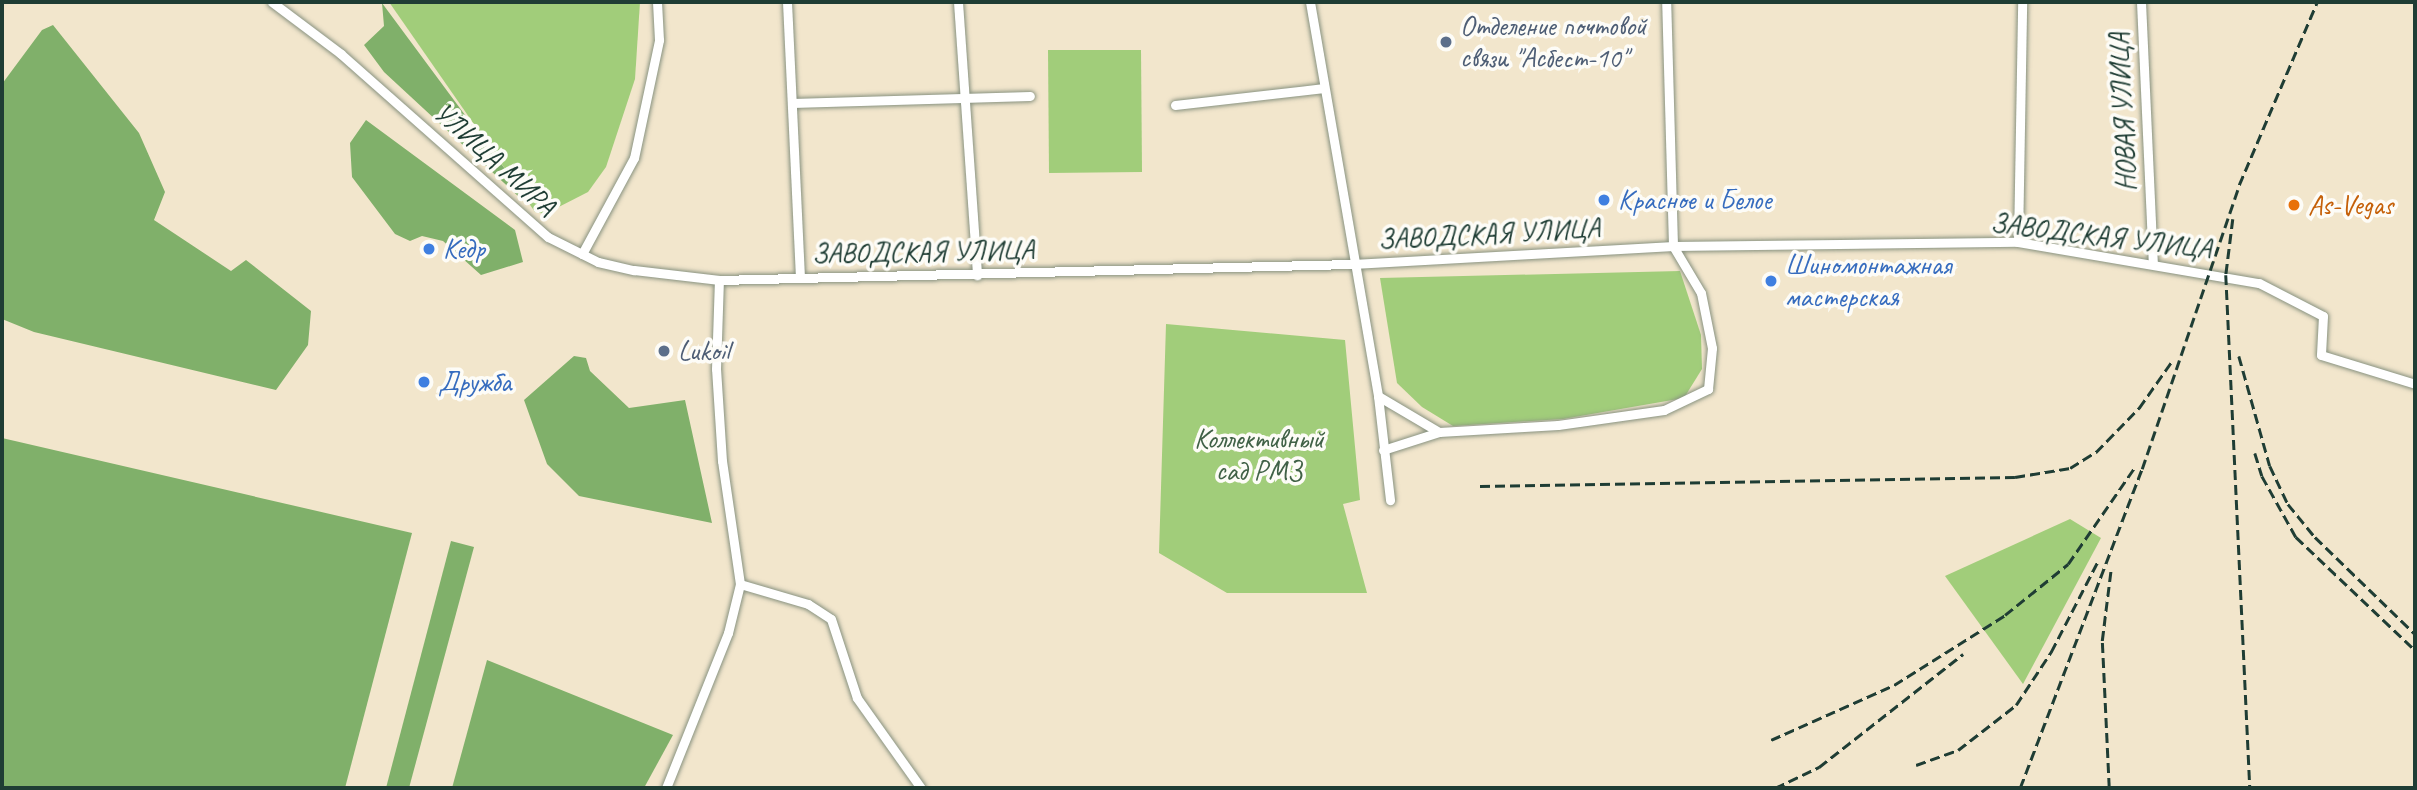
<!DOCTYPE html>
<meta charset="utf-8">
<style>
body{margin:0}
#map{position:relative;width:2417px;height:790px;overflow:hidden;background:#f2e6cc;font-family:Caveat,sans-serif}
div>[style]{position:absolute}
[style*='--x']{left:calc(var(--x)*1px);top:calc(var(--y)*1px);width:calc(var(--w)*1px);rotate:calc(var(--a)*1deg)}
.green>*{inset:0;background:#a1cd7a}
.forest>*{inset:0;background:#80b06a}
.roads{filter:drop-shadow(0 0 2px #889280) drop-shadow(0 0 2px #889280)}
.minor>*{height:9px;margin:-4.5px;padding:0 4.5px;transform-origin:4.5px;border-radius:4.5px;background:#fff}
.rail>*{height:2.5px;margin-top:-1.25px;transform-origin:0;background:repeating-linear-gradient(90deg,#1f3d34 0 10px,transparent 0 15px)}
.dots>*{width:19px;height:19px;translate:-50% -50%;box-sizing:border-box;border:4px solid #fdfcf7;border-radius:50%}
span{translate:-50% -50%;white-space:nowrap;text-align:center;line-height:1.15;-webkit-text-stroke:7px #fdfcf7;paint-order:stroke}
.service-label{font-size:28px;color:#4e5e75}
.left{translate:0 -50%;text-align:left}
.street-label{font-size:28px;color:#1f3d34}
.shop-label{font-size:28px;color:#366cbe}
.food-label{font-size:28px;color:#c56008}
.park-label{font-size:28px;color:#406146}
.frame{position:absolute;inset:0;border:4px solid #1f3d34;pointer-events:none}
</style>
<div id="map">
<div class="green">
<div style="clip-path:polygon(389px 2px,640px 2px,635px 79px,606px 167px,588px 192px,545px 214px,535px 212px)"></div>
<div style="clip-path:polygon(1048px 50px,1141px 50px,1142px 172px,1049px 173px)"></div>
<div style="clip-path:polygon(1680px 271px,1701px 335px,1702px 369px,1684px 398px,1563px 419px,1453px 426px,1422px 407px,1397px 383px,1380px 278px)"></div>
<div style="clip-path:polygon(1166px 324px,1345px 340px,1360px 500px,1343px 504px,1367px 593px,1227px 593px,1159px 553px)"></div>
<div style="clip-path:polygon(2070px 519px,2101px 538px,2023px 684px,1945px 576px)"></div>
</div>
<div class="forest">
<div style="clip-path:polygon(382px 3px,519px 188px,518px 196px,384px 72px,364px 45px,384px 26px)"></div>
<div style="clip-path:polygon(53px 25px,139px 133px,165px 192px,154px 220px,231px 271px,246px 260px,311px 311px,308px 345px,276px 390px,34px 332px,2px 319px,2px 84px,42px 30px)"></div>
<div style="clip-path:polygon(366px 120px,515px 230px,523px 262px,481px 275px,443px 241px,422px 236px,410px 241px,395px 234px,352px 177px,350px 143px)"></div>
<div style="clip-path:polygon(574px 356px,586px 358px,590px 371px,629px 408px,685px 400px,712px 523px,579px 496px,547px 464px,524px 400px)"></div>
<div style="clip-path:polygon(2px 438px,412px 533px,345px 788px,2px 788px)"></div>
<div style="clip-path:polygon(451px 541px,474px 547px,409px 788px,386px 788px)"></div>
<div style="clip-path:polygon(487px 660px,673px 735px,644px 788px,452px 788px)"></div>
</div>
<div class="roads">
<div class="minor">
<div style="--x:272;--y:2;--w:86;--a:37"></div>
<div style="--x:341;--y:54;--w:276;--a:41.5"></div>
<div style="--x:548;--y:237;--w:56;--a:26.6"></div>
<div style="--x:598;--y:262;--w:37;--a:13"></div>
<div style="--x:634;--y:270;--w:86;--a:6.7"></div>
<div style="--x:719;--y:280;--w:634;--a:-1.45"></div>
<div style="--x:1353;--y:264;--w:321;--a:-3.2"></div>
<div style="--x:1673;--y:246;--w:345;--a:-0.7"></div>
<div style="--x:2018;--y:242;--w:244;--a:9.7"></div>
<div style="--x:2259;--y:283;--w:72;--a:27.3"></div>
<div style="--x:2323;--y:316;--w:39;--a:93"></div>
<div style="--x:2321;--y:355;--w:98;--a:17.1"></div>
<div style="--x:787;--y:2;--w:274;--a:87.3"></div>
<div style="--x:958;--y:2;--w:274;--a:86"></div>
<div style="--x:1310;--y:2;--w:400;--a:80.2"></div>
<div style="--x:1378;--y:396;--w:105;--a:83.4"></div>
<div style="--x:2141;--y:2;--w:260;--a:87.4"></div>
<div style="--x:792;--y:103;--w:238;--a:-1.7"></div>
<div style="--x:1175;--y:105;--w:150;--a:-6.5"></div>
<div style="--x:2018;--y:242;--w:240;--a:-89"></div>
<div style="--x:582;--y:254;--w:109;--a:-61.6"></div>
<div style="--x:634;--y:158;--w:121;--a:-78"></div>
<div style="--x:659;--y:40;--w:38;--a:-93"></div>
<div style="--x:1378;--y:396;--w:71;--a:30.5"></div>
<div style="--x:1439;--y:432;--w:119;--a:-3.4"></div>
<div style="--x:1558;--y:425;--w:107;--a:-8.1"></div>
<div style="--x:1664;--y:410;--w:49;--a:-25.5"></div>
<div style="--x:1708;--y:389;--w:41;--a:-84.4"></div>
<div style="--x:1712;--y:348;--w:56;--a:-101.3"></div>
<div style="--x:1701;--y:293;--w:55;--a:-120.8"></div>
<div style="--x:1673;--y:246;--w:244;--a:-91.6"></div>
<div style="--x:1383;--y:450;--w:59;--a:-17.8"></div>
<div style="--x:740;--y:584;--w:71;--a:16.4"></div>
<div style="--x:808;--y:604;--w:27;--a:33"></div>
<div style="--x:831;--y:619;--w:83;--a:71.8"></div>
<div style="--x:857;--y:698;--w:110;--a:54.6"></div>
<div style="--x:666;--y:788;--w:167;--a:-68.2"></div>
<div style="--x:728;--y:633;--w:50;--a:-76.2"></div>
<div style="--x:740;--y:584;--w:124;--a:-98.3"></div>
<div style="--x:722;--y:461;--w:92;--a:-93.7"></div>
<div style="--x:716;--y:369;--w:89;--a:-88.1"></div>
</div>
</div>
<div class="rail">
<div style="--x:2233;--y:219;--w:56;--a:97.1"></div>
<div style="--x:2226;--y:275;--w:514;--a:87.32"></div>
<div style="--x:2239;--y:356;--w:114;--a:74.3"></div>
<div style="--x:2270;--y:466;--w:42;--a:64.7"></div>
<div style="--x:2288;--y:504;--w:43;--a:50.7"></div>
<div style="--x:2315;--y:537;--w:139;--a:44.1"></div>
<div style="--x:2255;--y:453;--w:24;--a:73"></div>
<div style="--x:2262;--y:476;--w:70;--a:60.9"></div>
<div style="--x:2296;--y:537;--w:164;--a:43.5"></div>
<div style="--x:1480;--y:486;--w:535;--a:-0.96"></div>
<div style="--x:2015;--y:477;--w:56;--a:-9.3"></div>
<div style="--x:2070;--y:468;--w:31;--a:-32"></div>
<div style="--x:2096;--y:452;--w:62;--a:-45.7"></div>
<div style="--x:2139;--y:408;--w:57;--a:-54.9"></div>
<div style="--x:1771;--y:740;--w:135;--a:-24.1"></div>
<div style="--x:1894;--y:685;--w:131;--a:-32.2"></div>
<div style="--x:2005;--y:615;--w:81;--a:-39"></div>
<div style="--x:2068;--y:564;--w:118;--a:-55.4"></div>
<div style="--x:1916;--y:765;--w:45;--a:-19.7"></div>
<div style="--x:1958;--y:750;--w:73;--a:-37.8"></div>
<div style="--x:2016;--y:705;--w:64;--a:-56.6"></div>
<div style="--x:2051;--y:652;--w:102;--a:-62.7"></div>
<div style="--x:1775;--y:788;--w:49;--a:-25.5"></div>
<div style="--x:1819;--y:767;--w:183;--a:-38.1"></div>
<div style="--x:2020;--y:788;--w:342;--a:-69.1"></div>
<div style="--x:2142;--y:469;--w:300;--a:-71.1"></div>
<div style="--x:2239;--y:185;--w:199;--a:-66.9"></div>
<div style="--x:2109;--y:788;--w:147;--a:-92.7"></div>
<div style="--x:2102;--y:641;--w:73;--a:-82.9"></div>
</div>
<div class="dots">
<div style="left:1446px;top:42px;background:#5c6f8a"></div>
<div style="left:1604px;top:200px;background:#3f7fe0"></div>
<div style="left:2294px;top:205px;background:#e8710a"></div>
<div style="left:429px;top:249px;background:#3f7fe0"></div>
<div style="left:1771px;top:281px;background:#3f7fe0"></div>
<div style="left:664px;top:351px;background:#5c6f8a"></div>
<div style="left:424px;top:382px;background:#3f7fe0"></div>
</div>
<div class="service-label">
<span class="left" style="left:1460px;top:42px">Отделение почтовой<br>связи "Асбест-10"</span>
<span class="left" style="left:678px;top:351px">Lukoil</span>
</div>
<div class="street-label">
<span style="left:2123px;top:112px;rotate:-93deg">НОВАЯ УЛИЦА</span>
<span style="left:495px;top:159px;rotate:42deg">УЛИЦА МИРА</span>
<span style="left:1489px;top:234px;rotate:-3deg">ЗАВОДСКАЯ УЛИЦА</span>
<span style="left:2101px;top:236px;rotate:7deg">ЗАВОДСКАЯ УЛИЦА</span>
<span style="left:923px;top:252px;rotate:-1deg">ЗАВОДСКАЯ УЛИЦА</span>
</div>
<div class="shop-label">
<span class="left" style="left:1618px;top:200px">Красное и Белое</span>
<span class="left" style="left:443px;top:249px">Кедр</span>
<span class="left" style="left:1785px;top:281px">Шиномонтажная<br>мастерская</span>
<span class="left" style="left:438px;top:382px">Дружба</span>
</div>
<div class="food-label">
<span class="left" style="left:2308px;top:205px">As-Vegas</span>
</div>
<div class="park-label">
<span style="left:1259px;top:455px">Коллективный<br>сад РМЗ</span>
</div>
<div class="frame"></div>
</div>
